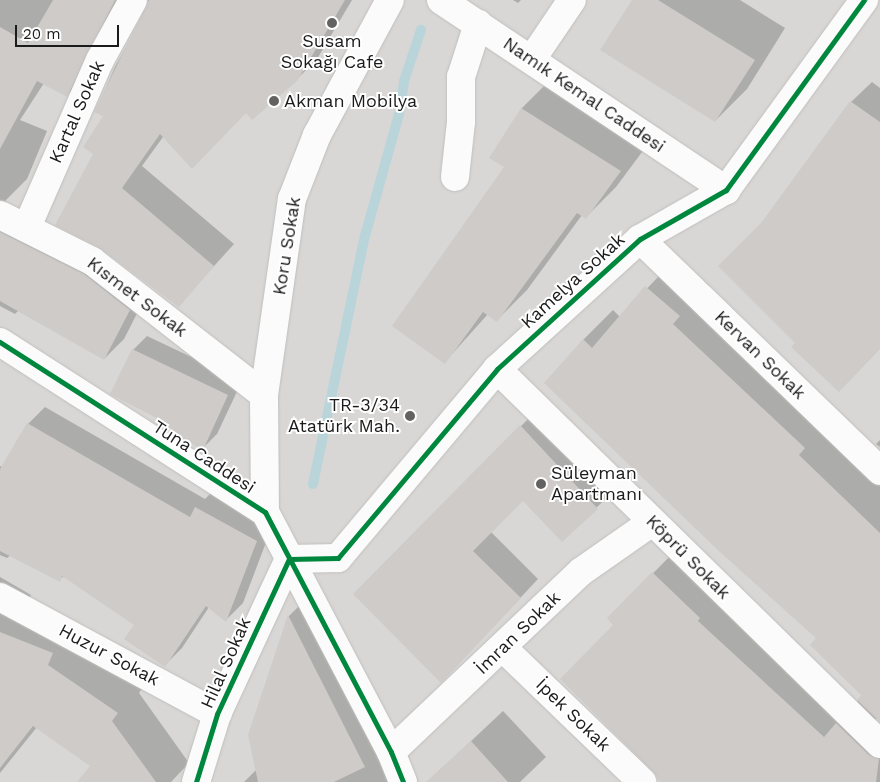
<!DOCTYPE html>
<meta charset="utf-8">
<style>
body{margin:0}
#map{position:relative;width:880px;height:782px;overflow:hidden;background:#e9e7e4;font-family:"Work Sans",sans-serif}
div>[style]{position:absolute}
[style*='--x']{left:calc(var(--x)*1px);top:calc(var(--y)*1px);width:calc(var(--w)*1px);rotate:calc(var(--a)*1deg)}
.residential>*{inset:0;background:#d8d7d5}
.shadow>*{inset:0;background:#0003}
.stream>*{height:10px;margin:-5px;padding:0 5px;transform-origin:5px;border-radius:5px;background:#b9d5da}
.building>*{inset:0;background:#cecbc9}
.roads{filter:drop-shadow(0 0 1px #c0bfbe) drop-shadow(0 0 1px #c0bfbe)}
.minor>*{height:28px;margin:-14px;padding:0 14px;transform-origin:14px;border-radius:14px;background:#fcfbfb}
.cycleway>*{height:5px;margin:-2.5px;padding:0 2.5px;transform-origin:2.5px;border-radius:2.5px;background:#00873e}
.dots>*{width:14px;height:14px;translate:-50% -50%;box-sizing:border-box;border:2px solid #fff;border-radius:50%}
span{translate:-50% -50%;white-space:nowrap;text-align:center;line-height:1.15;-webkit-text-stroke:4px #fff;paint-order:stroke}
.poi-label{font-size:18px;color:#1b1b1b}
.left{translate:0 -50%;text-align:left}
.right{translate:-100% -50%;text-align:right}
.street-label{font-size:18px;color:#1b1b1b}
.scale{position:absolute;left:15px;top:25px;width:104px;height:22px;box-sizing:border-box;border:2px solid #1b1b1b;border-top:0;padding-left:6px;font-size:15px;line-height:18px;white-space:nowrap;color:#1b1b1b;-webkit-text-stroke:4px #fff;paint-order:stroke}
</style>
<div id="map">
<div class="residential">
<div style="clip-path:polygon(0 0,880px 0,880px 782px,0 782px)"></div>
</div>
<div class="shadow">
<div style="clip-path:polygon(0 0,125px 0,88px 74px,67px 95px,44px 83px,20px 120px,47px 131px,27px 179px,6px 200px,6px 203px,149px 290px,124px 339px,104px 359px,19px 310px,15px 314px,0 306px)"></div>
<div style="clip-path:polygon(148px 0,352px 0,317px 59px,296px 80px,246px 111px,163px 137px,142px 166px,234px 244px,178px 306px,95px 154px,105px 116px,96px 111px,115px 67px,148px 8px)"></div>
<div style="clip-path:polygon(513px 0,521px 0,518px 3px)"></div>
<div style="clip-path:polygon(634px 0,740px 0,785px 28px,747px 89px,715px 121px)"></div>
<div style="clip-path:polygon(552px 78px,651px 140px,616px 187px,586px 217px,582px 215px,527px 290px,497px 320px,488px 314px,444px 363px,506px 167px,491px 158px,522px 108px)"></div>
<div style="clip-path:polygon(872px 82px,880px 88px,880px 348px,796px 343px,763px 223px,851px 102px)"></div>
<div style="clip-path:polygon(676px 258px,709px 285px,702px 294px,880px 475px,880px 713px,870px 727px,880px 735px,880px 782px,664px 782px,561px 679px,615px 625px,609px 618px,676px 550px,847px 714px,863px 695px,583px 340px,613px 310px,620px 317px)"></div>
<div style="clip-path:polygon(147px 336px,242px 381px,217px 434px,203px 448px,169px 424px,133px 350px)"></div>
<div style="clip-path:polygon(45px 407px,205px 499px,213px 491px,273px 524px,243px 603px,226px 620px,209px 607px,182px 648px,165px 665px,135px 625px,64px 576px,59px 580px,11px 555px,7px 558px,0 555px,0 466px,2px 467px,28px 424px)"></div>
<div style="clip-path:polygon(539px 408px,615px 490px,562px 540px,523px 499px,491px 532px,538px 579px,459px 663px,355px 594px)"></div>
<div style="clip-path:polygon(880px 440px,880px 447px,876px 444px)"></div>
<div style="clip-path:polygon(0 577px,31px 595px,27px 605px,144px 685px,139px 693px,189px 763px,171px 782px,79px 782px,92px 766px,37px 727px,0 773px)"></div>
<div style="clip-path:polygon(318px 587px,397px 782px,244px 782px,257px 769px,250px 735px,289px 616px)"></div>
<div style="clip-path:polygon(503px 711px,546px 757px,520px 782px,441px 782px,435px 775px)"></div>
</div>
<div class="stream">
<div style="--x:313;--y:484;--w:253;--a:-78.2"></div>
<div style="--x:365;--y:236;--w:127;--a:-74.4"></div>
<div style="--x:399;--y:114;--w:33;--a:-81"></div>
<div style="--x:404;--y:81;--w:54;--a:-71.6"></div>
</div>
<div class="building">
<div style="clip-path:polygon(53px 0,115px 0,67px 97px,37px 81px,0 149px,0 27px,28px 43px)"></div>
<div style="clip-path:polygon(149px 0,345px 0,297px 81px,252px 120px,246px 113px,192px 169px,160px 134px,122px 188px,214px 266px,179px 307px,101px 249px,55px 225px,93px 154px,83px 147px,103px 116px,94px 112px)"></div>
<div style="clip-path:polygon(632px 0,658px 0,755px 60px,715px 122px,600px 50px)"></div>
<div style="clip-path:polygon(850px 101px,880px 122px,880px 349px,839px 392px,791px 347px,795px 343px,718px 266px,761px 223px)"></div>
<div style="clip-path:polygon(521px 108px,621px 171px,586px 219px,577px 213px,497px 322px,483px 312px,445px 364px,392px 326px,504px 167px,489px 158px)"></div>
<div style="clip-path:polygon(0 232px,84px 274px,130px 310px,104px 360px,0 301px)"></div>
<div style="clip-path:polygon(645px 286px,680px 316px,673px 324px,805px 448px,799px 455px,880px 533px,880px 722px,857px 700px,861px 695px,810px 645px,816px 638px,721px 553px,544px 383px,583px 339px,592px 348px)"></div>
<div style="clip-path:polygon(132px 349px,228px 395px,203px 450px,165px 429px,168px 424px,110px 394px)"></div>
<div style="clip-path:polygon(27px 423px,190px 517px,195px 507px,257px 541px,226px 622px,206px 606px,165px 667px,124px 639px,134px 625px,62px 576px,60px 582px,0 551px,0 469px)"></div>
<div style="clip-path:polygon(520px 425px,598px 509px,562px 542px,523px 501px,473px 551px,521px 598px,441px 683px,353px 594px)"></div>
<div style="clip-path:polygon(652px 572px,700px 618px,698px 621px,824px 737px,836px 723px,869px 755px,879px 759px,876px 782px,660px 782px,653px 771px,560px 679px,613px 625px,607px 618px)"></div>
<div style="clip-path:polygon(288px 615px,365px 767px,334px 782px,258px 782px,248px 735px)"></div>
<div style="clip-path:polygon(0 632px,53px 653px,48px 665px,118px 713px,112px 721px,156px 782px,77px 782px,90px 766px,33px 726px,0 768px)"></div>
<div style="clip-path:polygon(471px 741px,508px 782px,426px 782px)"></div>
</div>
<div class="roads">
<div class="minor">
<div style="--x:441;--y:0;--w:343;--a:33.7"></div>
<div style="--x:532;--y:59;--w:71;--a:-55.9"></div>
<div style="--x:455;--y:177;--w:55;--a:-83.8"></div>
<div style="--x:461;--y:122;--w:45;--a:-90"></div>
<div style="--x:461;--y:77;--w:56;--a:-72.2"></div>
<div style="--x:0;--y:215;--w:103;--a:26.6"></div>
<div style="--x:92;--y:261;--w:218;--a:37.9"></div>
<div style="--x:27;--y:227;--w:182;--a:-66.4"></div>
<div style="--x:100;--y:60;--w:68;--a:-61.2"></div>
<div style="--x:640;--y:239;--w:334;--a:44"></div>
<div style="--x:0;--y:342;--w:315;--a:32.7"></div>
<div style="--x:265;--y:512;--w:271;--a:62.3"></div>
<div style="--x:391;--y:752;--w:32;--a:68"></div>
<div style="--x:497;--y:369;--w:536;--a:44.4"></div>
<div style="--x:265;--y:512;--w:117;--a:-90.5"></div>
<div style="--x:264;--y:395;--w:198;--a:-81.9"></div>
<div style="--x:292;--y:199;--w:69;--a:-68.7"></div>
<div style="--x:317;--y:135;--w:153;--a:-61.6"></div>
<div style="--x:0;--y:597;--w:247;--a:28.3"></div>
<div style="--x:504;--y:649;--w:192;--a:43.9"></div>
<div style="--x:391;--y:752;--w:263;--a:-43.5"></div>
<div style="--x:582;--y:571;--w:85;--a:-35"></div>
<div style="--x:196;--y:782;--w:71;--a:-72.8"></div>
<div style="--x:217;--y:714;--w:171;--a:-65.1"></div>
<div style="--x:289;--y:559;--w:49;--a:-1.2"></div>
<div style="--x:338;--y:558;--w:247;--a:-49.9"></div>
<div style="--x:497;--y:369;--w:193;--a:-42.3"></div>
<div style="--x:640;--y:239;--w:99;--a:-29.7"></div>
<div style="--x:726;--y:190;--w:235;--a:-54"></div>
</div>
</div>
<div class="cycleway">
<div style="--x:0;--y:342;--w:315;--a:32.7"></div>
<div style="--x:265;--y:512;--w:271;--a:62.3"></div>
<div style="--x:391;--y:752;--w:32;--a:68"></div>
<div style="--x:196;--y:782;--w:71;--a:-72.8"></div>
<div style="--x:217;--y:714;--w:171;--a:-65.1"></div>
<div style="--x:289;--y:559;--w:49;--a:-1.2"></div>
<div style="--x:338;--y:558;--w:247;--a:-49.9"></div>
<div style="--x:497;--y:369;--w:193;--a:-42.3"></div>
<div style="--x:640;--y:239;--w:99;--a:-29.7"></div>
<div style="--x:726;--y:190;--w:235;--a:-54"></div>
</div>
<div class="dots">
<div style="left:332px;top:23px;background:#636261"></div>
<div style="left:274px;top:101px;background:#636261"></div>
<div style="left:410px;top:416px;background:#636261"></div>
<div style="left:541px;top:484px;background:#636261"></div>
</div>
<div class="poi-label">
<span style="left:332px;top:52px">Susam<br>Sokağı Cafe</span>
<span class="left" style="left:284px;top:101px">Akman Mobilya</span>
<span class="right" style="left:400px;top:416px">TR-3/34<br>Atatürk Mah.</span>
<span class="left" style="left:551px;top:484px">Süleyman<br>Apartmanı</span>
</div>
<div class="street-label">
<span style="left:584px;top:95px;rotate:34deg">Namık Kemal Caddesi</span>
<span style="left:77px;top:112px;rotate:-66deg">Kartal Sokak</span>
<span style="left:287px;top:246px;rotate:-81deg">Koru Sokak</span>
<span style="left:573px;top:281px;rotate:-42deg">Kamelya Sokak</span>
<span style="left:137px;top:297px;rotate:37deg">Kısmet Sokak</span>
<span style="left:760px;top:355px;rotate:44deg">Kervan Sokak</span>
<span style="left:204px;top:457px;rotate:33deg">Tuna Caddesi</span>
<span style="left:688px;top:557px;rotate:45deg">Köprü Sokak</span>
<span style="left:518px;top:633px;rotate:-44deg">İmran Sokak</span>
<span style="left:109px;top:655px;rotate:28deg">Huzur Sokak</span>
<span style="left:226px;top:663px;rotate:-66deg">Hilal Sokak</span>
<span style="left:573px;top:715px;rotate:44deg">İpek Sokak</span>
</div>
<div class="scale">20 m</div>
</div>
